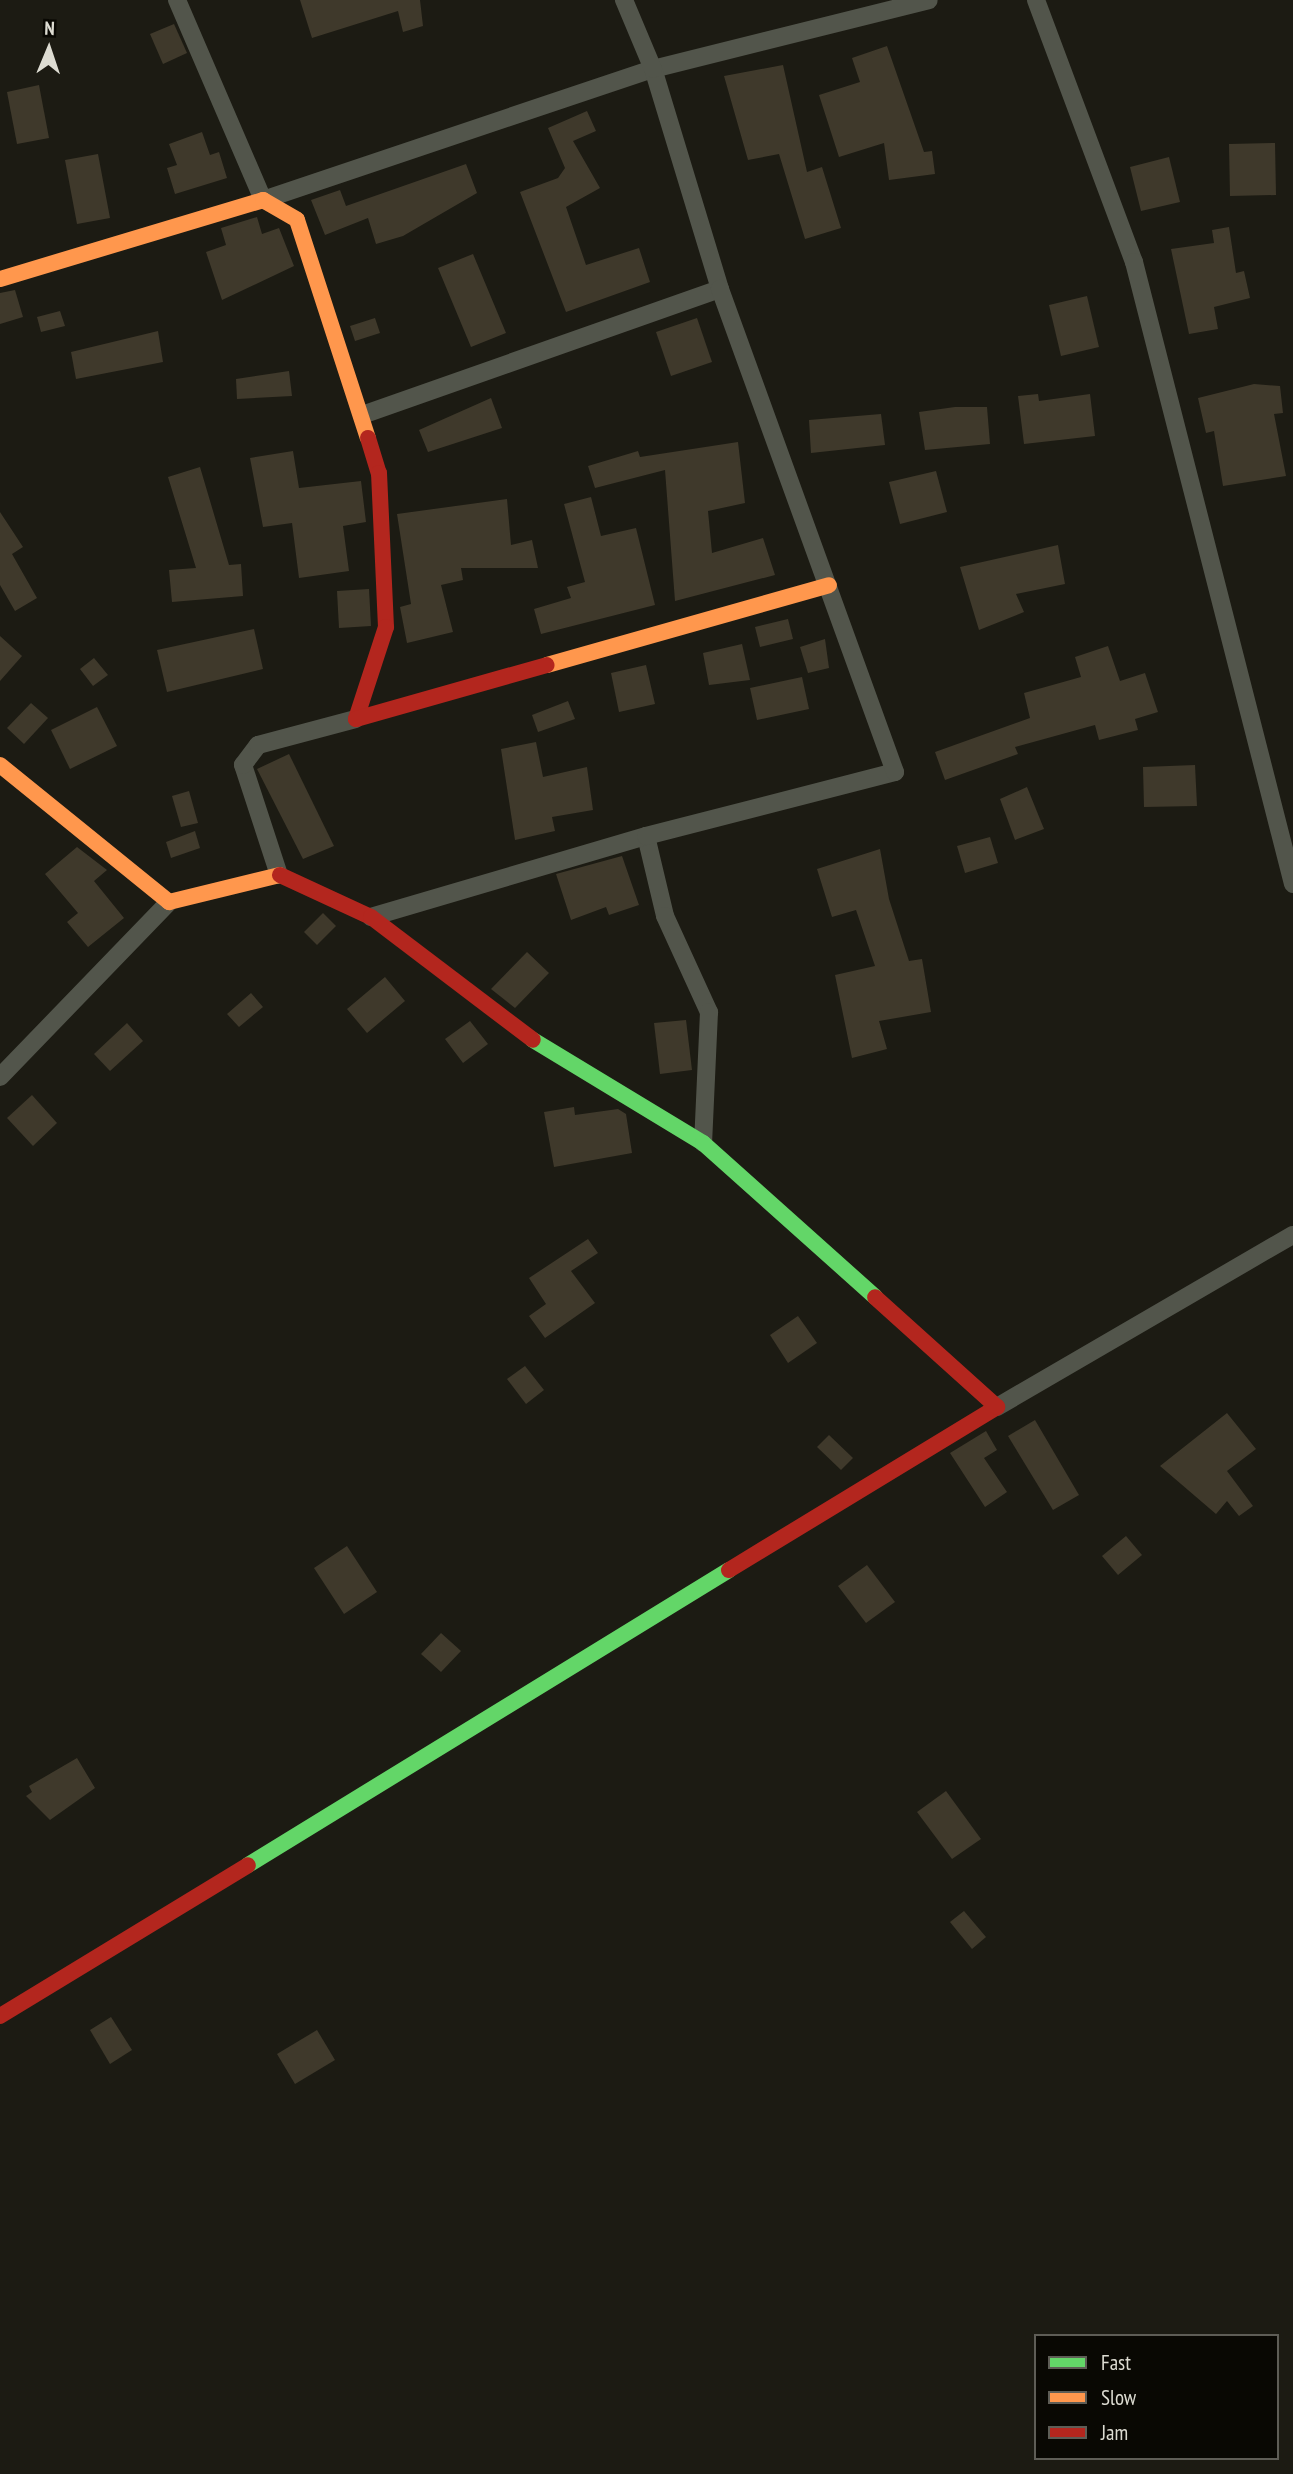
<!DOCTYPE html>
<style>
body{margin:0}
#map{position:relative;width:1293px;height:2474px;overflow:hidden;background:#1c1b13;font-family:"PT Sans Narrow",sans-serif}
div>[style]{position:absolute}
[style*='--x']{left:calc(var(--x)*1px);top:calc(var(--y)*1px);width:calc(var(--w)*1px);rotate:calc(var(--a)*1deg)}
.building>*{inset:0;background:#3f392b}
.street>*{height:18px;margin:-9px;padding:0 9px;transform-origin:9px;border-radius:9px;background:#52554b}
.fast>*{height:16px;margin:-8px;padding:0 8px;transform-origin:8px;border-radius:8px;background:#63d668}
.slow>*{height:16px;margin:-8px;padding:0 8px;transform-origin:8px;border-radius:8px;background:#ff974d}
.jam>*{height:16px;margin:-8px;padding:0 8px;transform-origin:8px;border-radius:8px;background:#b3261e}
span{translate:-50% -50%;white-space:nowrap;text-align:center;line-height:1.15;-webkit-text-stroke:6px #090803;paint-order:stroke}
.legend{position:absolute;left:1034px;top:2334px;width:245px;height:126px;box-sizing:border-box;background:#090803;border:2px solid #5e5d56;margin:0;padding:9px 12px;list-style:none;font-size:21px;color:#dddcd2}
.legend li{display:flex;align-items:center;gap:14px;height:35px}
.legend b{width:35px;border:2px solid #5e5d56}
.north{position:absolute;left:14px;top:14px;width:70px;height:70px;-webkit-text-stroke:5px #090803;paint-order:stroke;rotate:2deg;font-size:19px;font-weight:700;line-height:28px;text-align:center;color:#dddcd2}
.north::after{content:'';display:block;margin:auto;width:24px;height:32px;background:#dddcd2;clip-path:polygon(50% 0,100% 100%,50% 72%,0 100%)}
</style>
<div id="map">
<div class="building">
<div style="clip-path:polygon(300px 0,420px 0,423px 26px,403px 32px,398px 11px,312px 38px)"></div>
<div style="clip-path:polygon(174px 24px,187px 53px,163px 64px,150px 34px)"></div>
<div style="clip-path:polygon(887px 46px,924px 152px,932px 151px,935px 174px,889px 180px,884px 143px,839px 157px,819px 95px,860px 82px,852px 58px)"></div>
<div style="clip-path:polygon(783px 65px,807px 172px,822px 167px,841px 228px,805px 239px,779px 154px,748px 160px,724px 76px)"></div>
<div style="clip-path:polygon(39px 85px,49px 138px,17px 144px,7px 92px)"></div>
<div style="clip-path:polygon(587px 111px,596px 131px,573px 141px,600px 188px,566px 207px,586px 265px,639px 248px,650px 282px,566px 312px,520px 192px,558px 178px,565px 168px,548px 128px)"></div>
<div style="clip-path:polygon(202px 132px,210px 155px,219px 152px,227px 178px,175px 194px,167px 168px,177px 165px,169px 144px)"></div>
<div style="clip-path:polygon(1275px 143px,1276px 195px,1230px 196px,1229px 144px)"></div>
<div style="clip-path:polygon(98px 154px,110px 218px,77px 224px,65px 160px)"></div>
<div style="clip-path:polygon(1169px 157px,1180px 202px,1141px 211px,1130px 167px)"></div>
<div style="clip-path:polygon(466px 164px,477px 193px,403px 236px,376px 244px,368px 218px,325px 235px,311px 200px,340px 190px,346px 206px)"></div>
<div style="clip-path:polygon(257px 217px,262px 234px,279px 228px,294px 266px,222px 300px,206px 252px,226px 245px,221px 228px)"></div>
<div style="clip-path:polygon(1229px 227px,1236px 273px,1244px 271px,1250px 298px,1214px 307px,1218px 329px,1189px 334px,1171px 249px,1214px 243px,1212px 230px)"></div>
<div style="clip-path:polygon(473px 254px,506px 333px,471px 347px,438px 268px)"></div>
<div style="clip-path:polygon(15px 290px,23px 317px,0 324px,0 293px)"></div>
<div style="clip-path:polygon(1087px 296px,1099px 347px,1061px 356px,1049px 305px)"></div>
<div style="clip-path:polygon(60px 311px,65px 326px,41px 332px,37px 317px)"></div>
<div style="clip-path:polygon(375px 318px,380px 333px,355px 341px,350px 326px)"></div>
<div style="clip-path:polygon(697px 318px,712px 362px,671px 376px,656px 332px)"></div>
<div style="clip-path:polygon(158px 331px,163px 362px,76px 379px,71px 352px)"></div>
<div style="clip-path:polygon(289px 371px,292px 396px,237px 399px,236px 379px)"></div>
<div style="clip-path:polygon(1254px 384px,1280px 386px,1283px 413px,1274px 414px,1286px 476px,1223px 486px,1214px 431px,1206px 433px,1198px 398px)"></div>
<div style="clip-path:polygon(1038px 394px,1039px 401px,1090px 394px,1095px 436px,1024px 444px,1018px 396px)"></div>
<div style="clip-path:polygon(491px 398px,502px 428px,428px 452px,419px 430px)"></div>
<div style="clip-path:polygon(955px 407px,987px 407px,990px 444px,925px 450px,919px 412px)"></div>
<div style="clip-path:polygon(881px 414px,885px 445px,811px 453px,809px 420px)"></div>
<div style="clip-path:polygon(738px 442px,745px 503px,708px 511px,712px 553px,763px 538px,775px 575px,675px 601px,665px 470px,595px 488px,588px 466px,638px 451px,640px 457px)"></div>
<div style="clip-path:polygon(293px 451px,299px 488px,361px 481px,366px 522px,343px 526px,349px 571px,299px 578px,292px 523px,263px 527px,250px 458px)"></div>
<div style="clip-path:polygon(200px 467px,229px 565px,241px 564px,243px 596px,172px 602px,169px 570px,196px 568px,168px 477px)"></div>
<div style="clip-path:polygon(936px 471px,947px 512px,900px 524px,889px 482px)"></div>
<div style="clip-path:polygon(591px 497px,601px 536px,636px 528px,655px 605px,541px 634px,534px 609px,571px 598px,567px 587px,585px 582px,564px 504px)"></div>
<div style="clip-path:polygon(507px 499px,511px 545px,532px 540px,538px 568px,461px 568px,463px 580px,441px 585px,453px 632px,407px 643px,400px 607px,411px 604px,397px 514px)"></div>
<div style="clip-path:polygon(0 512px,23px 547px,12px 554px,37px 598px,15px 611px,0 585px)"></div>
<div style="clip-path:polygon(1058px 545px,1065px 584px,1016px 594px,1024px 612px,979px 630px,960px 567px)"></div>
<div style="clip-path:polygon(369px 589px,371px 626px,339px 628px,337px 591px)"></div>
<div style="clip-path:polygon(788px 619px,793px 639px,760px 647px,755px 627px)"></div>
<div style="clip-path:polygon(254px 629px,263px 669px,167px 692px,157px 650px)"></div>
<div style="clip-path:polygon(0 636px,22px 656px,0 681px)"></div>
<div style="clip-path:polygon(825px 639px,829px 668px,808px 673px,800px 647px)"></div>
<div style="clip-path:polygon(742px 644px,750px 680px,709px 685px,703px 653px)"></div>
<div style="clip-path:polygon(1108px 646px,1120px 681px,1145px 673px,1158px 712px,1135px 719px,1138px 730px,1099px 740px,1095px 725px,1015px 747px,1018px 754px,945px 780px,935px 752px,1030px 718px,1024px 693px,1081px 677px,1075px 657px)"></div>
<div style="clip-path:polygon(94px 658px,108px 675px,93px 686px,80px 669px)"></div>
<div style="clip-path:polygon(646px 665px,655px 704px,619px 712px,611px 673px)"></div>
<div style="clip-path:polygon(802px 677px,809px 709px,757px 720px,750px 688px)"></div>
<div style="clip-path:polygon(568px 701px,575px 719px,538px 732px,532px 715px)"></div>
<div style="clip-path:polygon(31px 703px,48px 718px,24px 744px,7px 728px)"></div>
<div style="clip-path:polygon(97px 707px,117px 746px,70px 769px,51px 730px)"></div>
<div style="clip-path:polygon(536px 742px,543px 777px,587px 767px,593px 810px,552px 817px,555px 831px,515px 840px,501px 749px)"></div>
<div style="clip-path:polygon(289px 754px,334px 846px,303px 859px,257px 769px)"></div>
<div style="clip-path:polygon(1195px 765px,1197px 806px,1144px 807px,1143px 767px)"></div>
<div style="clip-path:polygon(1027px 787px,1044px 829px,1015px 840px,1000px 799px)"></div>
<div style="clip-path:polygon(189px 791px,198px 823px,181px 827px,172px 796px)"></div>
<div style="clip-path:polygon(195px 831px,200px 848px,171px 858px,166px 842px)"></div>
<div style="clip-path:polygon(990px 837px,998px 863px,965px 873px,957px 846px)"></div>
<div style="clip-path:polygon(77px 847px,107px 870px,94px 881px,124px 918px,88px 947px,67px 922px,78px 913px,45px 874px)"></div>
<div style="clip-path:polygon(880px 849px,889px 899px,909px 961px,922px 959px,931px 1012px,879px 1021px,887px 1049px,852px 1058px,835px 975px,875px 966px,856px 910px,832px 917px,817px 869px)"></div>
<div style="clip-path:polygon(622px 856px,639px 905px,609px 915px,606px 907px,571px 920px,556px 874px)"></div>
<div style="clip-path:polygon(323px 913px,336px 926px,317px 945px,304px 932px)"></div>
<div style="clip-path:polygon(527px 952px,549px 973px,515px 1008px,491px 989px)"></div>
<div style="clip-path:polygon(385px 977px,405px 1001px,367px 1033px,347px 1009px)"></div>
<div style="clip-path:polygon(251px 993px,263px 1007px,239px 1027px,227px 1014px)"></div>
<div style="clip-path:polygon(686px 1020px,692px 1070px,660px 1074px,654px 1023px)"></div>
<div style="clip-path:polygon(470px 1021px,488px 1044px,463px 1063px,445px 1039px)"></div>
<div style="clip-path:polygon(127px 1023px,143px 1041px,110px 1071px,94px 1054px)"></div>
<div style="clip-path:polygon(32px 1095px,57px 1123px,33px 1146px,7px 1118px)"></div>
<div style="clip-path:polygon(574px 1107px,575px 1115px,618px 1109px,626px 1114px,632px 1153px,554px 1167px,544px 1112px)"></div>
<div style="clip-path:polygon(588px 1239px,598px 1253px,571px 1271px,595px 1303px,545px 1338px,529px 1316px,546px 1304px,529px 1278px)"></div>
<div style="clip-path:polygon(798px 1316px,817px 1343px,788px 1363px,770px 1335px)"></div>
<div style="clip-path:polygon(525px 1366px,544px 1390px,526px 1404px,507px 1379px)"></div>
<div style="clip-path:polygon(1227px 1413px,1256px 1449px,1227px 1471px,1253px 1506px,1239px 1516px,1227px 1501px,1216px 1514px,1160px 1466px)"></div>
<div style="clip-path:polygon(1035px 1420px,1079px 1495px,1053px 1510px,1008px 1436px)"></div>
<div style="clip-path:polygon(986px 1431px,997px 1450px,984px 1458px,1007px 1492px,985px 1507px,950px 1453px)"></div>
<div style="clip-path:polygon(829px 1435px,853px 1458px,841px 1470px,817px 1447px)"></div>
<div style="clip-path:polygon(1126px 1536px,1142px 1555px,1118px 1575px,1102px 1556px)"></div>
<div style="clip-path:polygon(347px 1546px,377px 1592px,344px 1614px,314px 1568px)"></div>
<div style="clip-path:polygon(867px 1565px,895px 1602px,866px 1623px,838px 1586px)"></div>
<div style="clip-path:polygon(441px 1633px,461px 1651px,441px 1672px,421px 1654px)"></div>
<div style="clip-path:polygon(77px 1758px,95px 1788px,50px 1820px,26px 1796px,32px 1792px,29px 1786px)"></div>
<div style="clip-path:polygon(946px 1791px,981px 1839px,952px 1859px,917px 1812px)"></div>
<div style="clip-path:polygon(964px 1911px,986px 1937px,972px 1949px,950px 1922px)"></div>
<div style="clip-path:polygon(111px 2017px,132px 2050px,110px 2064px,90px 2030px)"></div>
<div style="clip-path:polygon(317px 2030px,335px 2060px,295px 2084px,277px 2054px)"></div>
</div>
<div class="street">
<div style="--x:177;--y:0;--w:218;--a:66.7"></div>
<div style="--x:263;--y:200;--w:411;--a:-18.6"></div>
<div style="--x:653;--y:69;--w:284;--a:-14"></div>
<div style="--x:1036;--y:0;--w:280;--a:69.5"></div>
<div style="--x:1134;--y:262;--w:642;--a:75.66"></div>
<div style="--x:365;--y:414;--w:376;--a:-19.4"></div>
<div style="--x:720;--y:289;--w:230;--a:-106.9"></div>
<div style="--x:653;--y:69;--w:75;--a:-112.8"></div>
<div style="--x:646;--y:836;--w:82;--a:76.6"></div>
<div style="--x:665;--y:916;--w:106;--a:65.4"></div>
<div style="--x:709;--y:1012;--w:131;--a:92.6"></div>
<div style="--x:279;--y:875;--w:116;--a:-108.1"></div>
<div style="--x:243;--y:765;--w:25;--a:-53"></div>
<div style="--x:258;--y:745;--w:101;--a:-14.9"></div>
<div style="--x:371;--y:917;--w:287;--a:-16.4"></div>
<div style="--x:646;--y:836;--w:257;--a:-14.4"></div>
<div style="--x:895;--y:772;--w:514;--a:-109.92"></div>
<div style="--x:0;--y:1077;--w:243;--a:-46"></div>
<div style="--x:997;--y:1407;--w:342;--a:-30.2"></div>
</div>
<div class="fast">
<div style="--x:533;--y:1040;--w:199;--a:31.2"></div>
<div style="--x:703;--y:1143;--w:231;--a:41.8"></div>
<div style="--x:248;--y:1865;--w:564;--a:-31.52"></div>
</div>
<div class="slow">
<div style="--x:0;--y:279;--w:275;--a:-16.7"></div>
<div style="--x:263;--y:200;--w:39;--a:30"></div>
<div style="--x:297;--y:220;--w:229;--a:72"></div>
<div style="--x:547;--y:665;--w:293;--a:-15.8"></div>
<div style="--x:0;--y:765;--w:218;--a:39"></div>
<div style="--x:169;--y:902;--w:114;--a:-13.7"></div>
</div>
<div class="jam">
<div style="--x:368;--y:438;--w:37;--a:73"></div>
<div style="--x:379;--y:473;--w:154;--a:87.4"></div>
<div style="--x:386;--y:627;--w:97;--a:108.1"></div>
<div style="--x:356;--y:719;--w:198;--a:-15.8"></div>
<div style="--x:280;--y:875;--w:100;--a:24.8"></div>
<div style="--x:371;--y:917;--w:203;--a:37.2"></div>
<div style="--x:729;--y:1570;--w:314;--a:-31.3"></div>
<div style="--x:997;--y:1407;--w:164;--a:-138"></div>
<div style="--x:0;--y:2016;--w:290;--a:-31.3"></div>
</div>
<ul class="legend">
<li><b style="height:9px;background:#63d668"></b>Fast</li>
<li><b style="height:9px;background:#ff974d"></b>Slow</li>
<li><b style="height:9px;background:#b3261e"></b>Jam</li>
</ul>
<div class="north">N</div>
</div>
